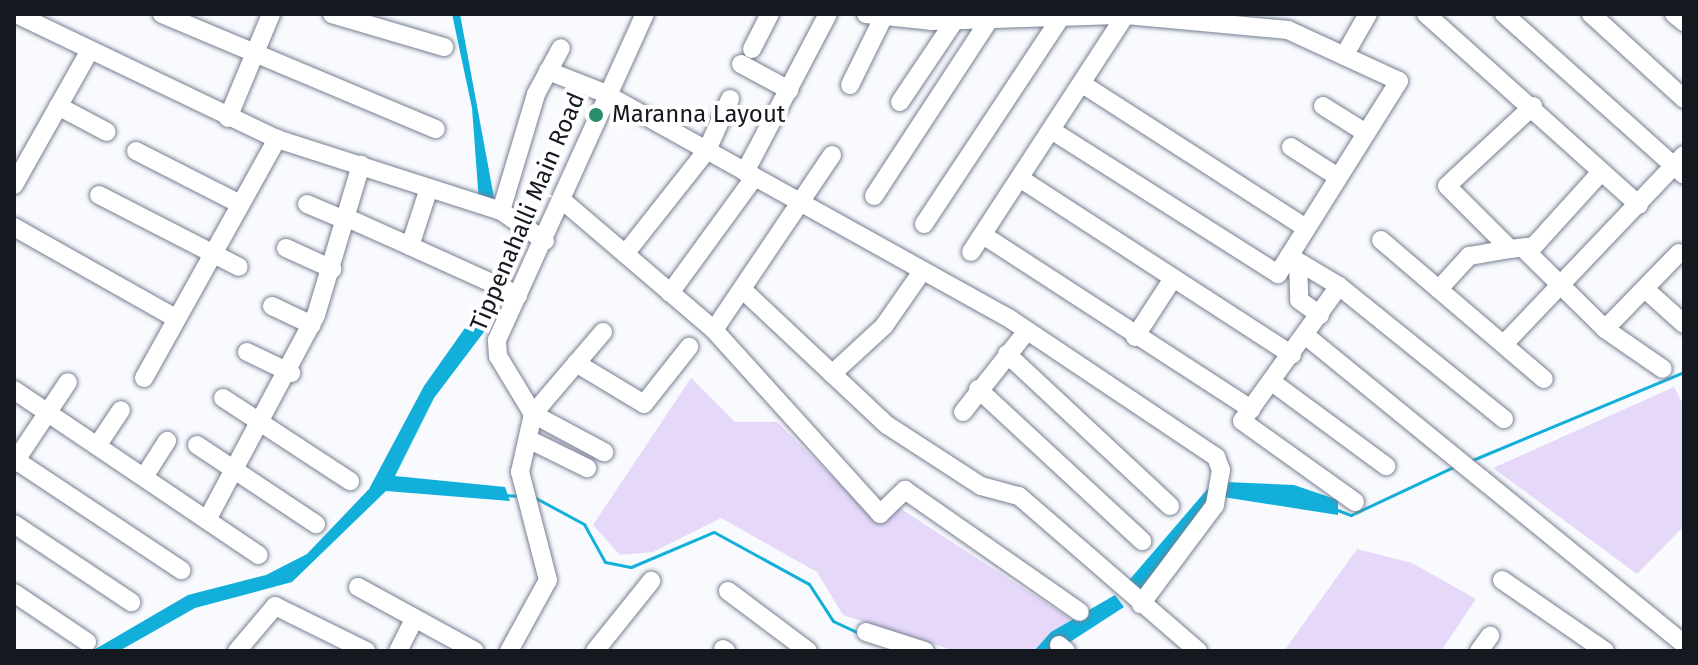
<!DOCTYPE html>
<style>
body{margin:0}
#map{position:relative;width:1698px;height:665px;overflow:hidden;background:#f8fafe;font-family:"Fira Sans",sans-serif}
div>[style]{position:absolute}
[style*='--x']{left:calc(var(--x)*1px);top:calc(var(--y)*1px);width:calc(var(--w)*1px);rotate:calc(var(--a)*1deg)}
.green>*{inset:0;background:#e6d8f9}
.water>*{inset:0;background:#11afda}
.stream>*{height:3px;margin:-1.5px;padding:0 1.5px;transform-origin:1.5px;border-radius:1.5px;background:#11afda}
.roads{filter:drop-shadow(0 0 2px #757e90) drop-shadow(0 0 2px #757e90)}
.minor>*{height:18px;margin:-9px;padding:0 9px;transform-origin:9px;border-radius:9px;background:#fff}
.dots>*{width:22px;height:22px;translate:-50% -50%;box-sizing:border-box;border:4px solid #fff;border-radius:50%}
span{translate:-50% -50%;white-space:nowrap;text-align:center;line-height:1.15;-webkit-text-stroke:8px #fff;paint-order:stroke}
.poi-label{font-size:24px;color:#15181f}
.left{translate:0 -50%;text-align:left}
.street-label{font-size:24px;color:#15181f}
.frame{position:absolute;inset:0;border:16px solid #15181f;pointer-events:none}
</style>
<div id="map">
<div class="green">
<div style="clip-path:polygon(691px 378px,735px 422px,777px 422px,877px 521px,898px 507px,1071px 619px,1034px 651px,955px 651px,843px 615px,817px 572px,721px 518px,653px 552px,620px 555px,593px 525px)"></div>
<div style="clip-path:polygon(1674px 387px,1684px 406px,1684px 526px,1637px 574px,1493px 468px)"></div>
<div style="clip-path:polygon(1357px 549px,1412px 563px,1476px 599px,1441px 651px,1284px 651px)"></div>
</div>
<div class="water">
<div style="clip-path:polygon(452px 14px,460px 14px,495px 203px,479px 202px,472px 108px)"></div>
<div style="clip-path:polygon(484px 301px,498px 305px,493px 320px,434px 398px,395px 476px,505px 487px,510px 501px,386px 491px,292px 582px,195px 608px,119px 651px,92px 651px,188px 595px,266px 575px,307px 554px,369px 489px,424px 386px)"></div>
<div style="clip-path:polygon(1226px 482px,1294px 485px,1338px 500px,1338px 515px,1223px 497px)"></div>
<div style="clip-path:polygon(1210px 486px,1211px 502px,1135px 595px,1125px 585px)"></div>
<div style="clip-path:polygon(1115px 595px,1124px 607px,1056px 651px,1034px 651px,1051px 632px)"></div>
</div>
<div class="stream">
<div style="--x:1470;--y:461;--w:232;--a:-22.6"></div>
<div style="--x:504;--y:495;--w:17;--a:3"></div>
<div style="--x:532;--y:496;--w:59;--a:28.3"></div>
<div style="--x:584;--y:524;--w:43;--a:61.1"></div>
<div style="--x:605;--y:562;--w:26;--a:11"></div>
<div style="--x:631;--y:567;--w:90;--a:-22.9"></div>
<div style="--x:714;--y:532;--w:108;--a:28.7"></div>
<div style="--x:809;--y:584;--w:44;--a:57"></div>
<div style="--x:833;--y:621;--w:31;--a:25"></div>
<div style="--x:1335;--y:509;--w:17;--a:21"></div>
<div style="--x:1351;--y:515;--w:115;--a:-25.2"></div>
</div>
<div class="roads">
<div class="minor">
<div style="--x:16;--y:14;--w:289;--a:25.6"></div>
<div style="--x:277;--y:139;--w:235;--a:17.8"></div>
<div style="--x:162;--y:14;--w:297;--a:22.8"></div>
<div style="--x:332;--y:14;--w:117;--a:16.4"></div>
<div style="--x:866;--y:14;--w:65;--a:6.1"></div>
<div style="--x:931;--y:21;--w:195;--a:-1.8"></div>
<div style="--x:1126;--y:15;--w:163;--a:5.3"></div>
<div style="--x:1288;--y:30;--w:122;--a:24.7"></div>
<div style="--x:1399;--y:81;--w:228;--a:122.1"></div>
<div style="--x:1278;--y:274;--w:265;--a:-147.6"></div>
<div style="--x:1426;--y:14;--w:286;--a:41.9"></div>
<div style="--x:1504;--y:14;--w:241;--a:41.8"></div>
<div style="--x:1591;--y:14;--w:126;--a:42.4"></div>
<div style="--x:1674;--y:14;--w:13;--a:39"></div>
<div style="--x:752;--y:49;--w:39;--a:-63"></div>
<div style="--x:1344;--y:56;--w:48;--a:-60.3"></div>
<div style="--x:741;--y:64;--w:55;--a:28.4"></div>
<div style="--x:548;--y:71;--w:60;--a:21.4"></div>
<div style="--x:604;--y:93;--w:461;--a:29.1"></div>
<div style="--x:1007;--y:317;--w:252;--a:33.8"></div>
<div style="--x:1216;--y:457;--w:14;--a:69"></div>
<div style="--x:1221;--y:470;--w:36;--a:100"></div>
<div style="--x:1215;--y:505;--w:124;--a:126.8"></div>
<div style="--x:850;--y:85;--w:75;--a:-63.8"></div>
<div style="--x:1084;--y:85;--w:264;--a:32.8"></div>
<div style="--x:900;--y:102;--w:99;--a:-56.1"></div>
<div style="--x:58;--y:106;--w:55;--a:28"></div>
<div style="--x:1323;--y:106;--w:51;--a:32.1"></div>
<div style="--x:1533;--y:106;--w:117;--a:137.1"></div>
<div style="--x:1447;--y:186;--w:89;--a:45"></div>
<div style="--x:1510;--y:249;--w:24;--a:-7"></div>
<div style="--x:1534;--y:246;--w:100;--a:-47.8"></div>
<div style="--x:228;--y:118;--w:113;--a:-67.5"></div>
<div style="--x:1291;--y:147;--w:56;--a:32.6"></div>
<div style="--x:136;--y:151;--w:117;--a:27"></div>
<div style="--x:745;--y:172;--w:178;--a:-62.3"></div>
<div style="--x:1021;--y:179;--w:323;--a:33"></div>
<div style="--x:14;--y:185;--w:153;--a:-60.6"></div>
<div style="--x:429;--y:188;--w:61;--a:108.1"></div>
<div style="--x:410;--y:246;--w:119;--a:24.4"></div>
<div style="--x:99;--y:195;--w:157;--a:27.2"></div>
<div style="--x:874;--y:196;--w:217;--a:-56.8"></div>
<div style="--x:562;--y:200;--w:200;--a:40.5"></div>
<div style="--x:714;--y:330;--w:248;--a:47.9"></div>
<div style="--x:880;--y:514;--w:35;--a:-44"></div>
<div style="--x:905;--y:490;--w:213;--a:34.9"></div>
<div style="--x:307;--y:204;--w:39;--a:23"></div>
<div style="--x:354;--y:221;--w:61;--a:24.1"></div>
<div style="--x:924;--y:224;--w:252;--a:-56.5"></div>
<div style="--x:14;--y:227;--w:187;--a:29.4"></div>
<div style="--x:983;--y:235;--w:320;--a:33"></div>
<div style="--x:1381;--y:240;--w:214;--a:40.5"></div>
<div style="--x:545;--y:241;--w:53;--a:-145.7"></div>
<div style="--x:501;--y:211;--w:122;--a:-73.3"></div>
<div style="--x:536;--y:94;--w:52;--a:-61.5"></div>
<div style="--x:286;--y:248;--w:51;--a:24.5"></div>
<div style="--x:1526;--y:251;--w:111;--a:44.6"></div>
<div style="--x:1605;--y:329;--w:106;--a:-45.8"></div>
<div style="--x:971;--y:252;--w:284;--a:-56.9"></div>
<div style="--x:625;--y:254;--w:132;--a:-51.7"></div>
<div style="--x:707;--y:150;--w:56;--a:-65.7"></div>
<div style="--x:1289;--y:256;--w:58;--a:31"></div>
<div style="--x:1339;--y:286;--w:212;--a:38.9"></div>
<div style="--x:1298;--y:262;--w:38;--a:88"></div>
<div style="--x:1299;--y:300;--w:26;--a:36"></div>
<div style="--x:1339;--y:286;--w:166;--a:125.7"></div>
<div style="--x:1242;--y:421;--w:139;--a:35.6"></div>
<div style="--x:742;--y:289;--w:199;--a:43.2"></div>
<div style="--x:887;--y:425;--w:112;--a:33"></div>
<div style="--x:981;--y:486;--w:39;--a:15"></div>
<div style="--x:1019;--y:496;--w:237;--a:40.9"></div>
<div style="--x:1439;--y:289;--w:45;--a:-47.7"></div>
<div style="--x:1469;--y:256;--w:42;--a:-9.7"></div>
<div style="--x:1645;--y:289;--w:52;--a:41.9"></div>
<div style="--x:670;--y:293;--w:142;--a:-53.9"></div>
<div style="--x:272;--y:306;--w:44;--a:25.4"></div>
<div style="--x:1605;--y:329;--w:70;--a:34.6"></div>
<div style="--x:714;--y:330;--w:211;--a:-56"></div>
<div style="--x:603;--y:332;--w:108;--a:130.5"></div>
<div style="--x:533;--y:414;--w:81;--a:28.2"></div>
<div style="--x:1305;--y:335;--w:489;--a:39.2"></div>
<div style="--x:1135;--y:337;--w:68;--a:-57"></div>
<div style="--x:1504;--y:344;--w:261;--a:-46.4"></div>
<div style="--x:247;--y:352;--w:49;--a:25.5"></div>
<div style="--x:1007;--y:354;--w:223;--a:43"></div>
<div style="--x:576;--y:363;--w:79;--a:31.1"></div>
<div style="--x:644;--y:404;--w:73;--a:-51.7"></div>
<div style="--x:832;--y:374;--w:71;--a:-42.7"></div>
<div style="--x:884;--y:326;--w:65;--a:-55.1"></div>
<div style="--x:144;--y:378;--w:274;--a:-60.9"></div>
<div style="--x:1272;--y:382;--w:142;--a:36.4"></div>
<div style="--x:978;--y:389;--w:224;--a:42.8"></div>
<div style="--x:14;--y:390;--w:295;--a:34"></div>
<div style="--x:223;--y:398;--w:152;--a:33.2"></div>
<div style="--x:963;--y:412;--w:103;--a:-51.7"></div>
<div style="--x:528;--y:439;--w:66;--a:26.2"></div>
<div style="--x:197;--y:445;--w:143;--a:33.6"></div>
<div style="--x:97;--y:446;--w:43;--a:-56.3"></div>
<div style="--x:14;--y:459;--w:201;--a:33.6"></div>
<div style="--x:14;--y:463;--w:97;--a:-56.3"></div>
<div style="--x:144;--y:477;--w:43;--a:-57.4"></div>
<div style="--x:207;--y:520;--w:232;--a:-62"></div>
<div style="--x:316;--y:315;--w:157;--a:-73.3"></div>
<div style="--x:14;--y:524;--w:141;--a:33.7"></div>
<div style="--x:1502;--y:580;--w:125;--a:34.6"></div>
<div style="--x:358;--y:587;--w:133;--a:28.7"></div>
<div style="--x:728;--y:591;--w:100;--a:36.9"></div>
<div style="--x:14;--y:593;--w:88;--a:33.9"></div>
<div style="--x:866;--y:632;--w:62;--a:17.9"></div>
<div style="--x:1059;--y:645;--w:9;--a:41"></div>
<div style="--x:723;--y:649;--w:4;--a:34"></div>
<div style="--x:237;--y:651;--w:59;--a:-49.8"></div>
<div style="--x:275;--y:606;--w:102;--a:26.3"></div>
<div style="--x:398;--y:651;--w:35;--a:-63"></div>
<div style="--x:509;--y:651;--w:81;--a:-61.2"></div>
<div style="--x:548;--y:580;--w:112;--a:-104.5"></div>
<div style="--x:520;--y:472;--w:59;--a:-77.4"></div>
<div style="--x:533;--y:414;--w:68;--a:-121.1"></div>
<div style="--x:498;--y:356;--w:16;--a:-94"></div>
<div style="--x:497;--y:340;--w:358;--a:-65.6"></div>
<div style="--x:595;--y:651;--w:90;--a:-51.3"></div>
<div style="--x:1479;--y:651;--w:19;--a:-54"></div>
</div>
</div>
<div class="dots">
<div style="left:596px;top:115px;background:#288d69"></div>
</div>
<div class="poi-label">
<span class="left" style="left:612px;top:115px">Maranna Layout</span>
</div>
<div class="street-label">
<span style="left:528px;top:212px;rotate:-67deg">Tippenahalli Main Road</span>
</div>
<div class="frame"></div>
</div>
